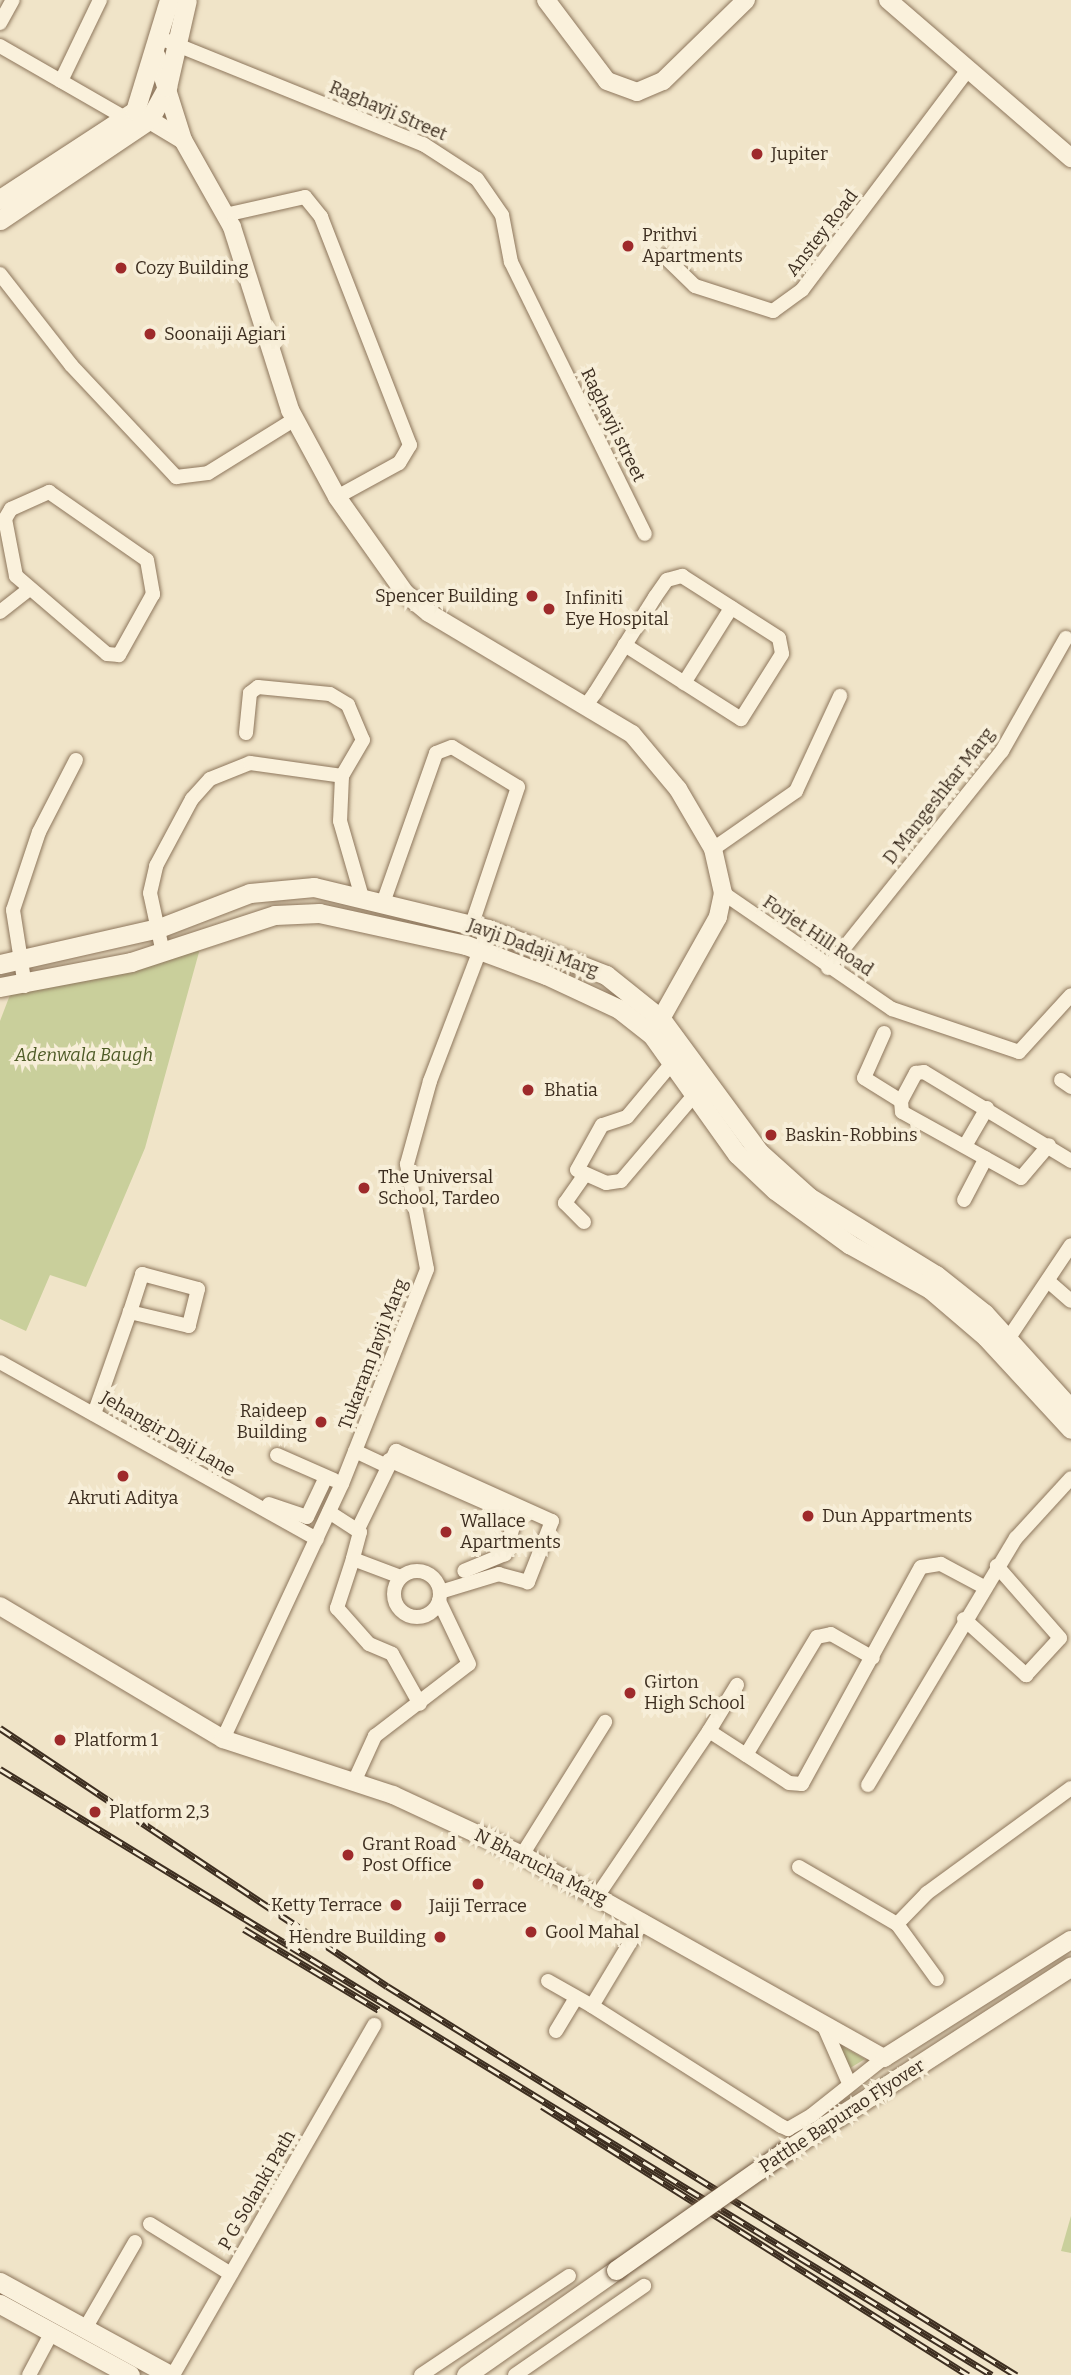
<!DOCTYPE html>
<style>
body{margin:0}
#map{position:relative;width:1071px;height:2375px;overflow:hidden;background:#f0e4c8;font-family:Bitter,serif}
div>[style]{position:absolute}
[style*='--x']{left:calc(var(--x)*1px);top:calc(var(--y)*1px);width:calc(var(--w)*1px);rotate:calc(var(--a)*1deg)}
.green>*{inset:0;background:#c9cf9b}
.roads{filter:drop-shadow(0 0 2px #8d765c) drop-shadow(0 0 2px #8d765c)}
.minor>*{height:14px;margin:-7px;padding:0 7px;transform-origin:7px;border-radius:7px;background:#faf1dc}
.minor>.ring{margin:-7px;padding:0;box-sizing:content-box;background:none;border:14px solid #faf1dc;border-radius:50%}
.tertiary>*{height:18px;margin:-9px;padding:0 9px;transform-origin:9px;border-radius:9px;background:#faf1dc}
.secondary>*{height:19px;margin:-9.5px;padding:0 9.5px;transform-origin:9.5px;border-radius:9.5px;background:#faf1dc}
.rail>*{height:7px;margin-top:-3.5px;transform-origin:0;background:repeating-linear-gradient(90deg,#f7eed8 0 13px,#3d2e20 0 26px);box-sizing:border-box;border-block:2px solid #3d2e20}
.bridges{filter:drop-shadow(0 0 2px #6f573f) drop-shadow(0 0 2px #6f573f)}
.secondary-bridge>*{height:19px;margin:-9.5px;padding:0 9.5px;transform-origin:9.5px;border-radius:9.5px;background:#faf1dc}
.dots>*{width:19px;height:19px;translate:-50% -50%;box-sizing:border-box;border:4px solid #f7eed8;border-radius:50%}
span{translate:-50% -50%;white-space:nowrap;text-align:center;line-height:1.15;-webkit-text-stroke:7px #f7eed8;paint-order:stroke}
.street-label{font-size:18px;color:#3d2e20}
.poi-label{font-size:18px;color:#3d2e20}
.left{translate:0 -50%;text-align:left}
.right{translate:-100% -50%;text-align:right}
.park-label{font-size:18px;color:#4d5a26;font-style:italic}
</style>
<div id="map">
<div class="green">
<div style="clip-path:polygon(204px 934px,145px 1148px,86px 1287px,50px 1275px,26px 1331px,0 1319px,0 1021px,13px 987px)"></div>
<div style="clip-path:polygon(835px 2042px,865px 2059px,842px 2073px)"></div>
<div style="clip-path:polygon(1071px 2216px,1071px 2253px,1061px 2251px)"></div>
</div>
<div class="roads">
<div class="minor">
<div style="--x:0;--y:23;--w:26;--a:-61"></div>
<div style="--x:160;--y:38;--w:284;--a:22"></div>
<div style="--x:423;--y:144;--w:64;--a:32.9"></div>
<div style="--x:477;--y:179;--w:44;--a:55.2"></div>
<div style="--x:502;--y:215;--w:48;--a:79.2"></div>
<div style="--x:511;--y:262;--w:303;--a:63.8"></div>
<div style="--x:0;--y:46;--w:152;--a:29.9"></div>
<div style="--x:61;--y:81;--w:90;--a:-64.3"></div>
<div style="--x:225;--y:215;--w:82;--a:-12.7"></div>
<div style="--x:305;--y:197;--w:26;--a:51"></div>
<div style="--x:321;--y:217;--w:245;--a:68.7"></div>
<div style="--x:410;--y:445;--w:21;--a:121"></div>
<div style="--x:399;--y:463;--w:71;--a:151.3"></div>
<div style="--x:664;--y:256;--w:43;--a:44.1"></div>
<div style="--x:695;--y:286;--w:82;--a:17.8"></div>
<div style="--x:773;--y:311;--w:36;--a:-36"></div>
<div style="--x:802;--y:290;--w:276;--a:-53"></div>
<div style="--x:0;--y:274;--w:115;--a:52"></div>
<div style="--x:71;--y:365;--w:154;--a:46.8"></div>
<div style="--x:176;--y:477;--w:32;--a:-7"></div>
<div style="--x:208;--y:473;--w:102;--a:-31.8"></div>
<div style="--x:49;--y:492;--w:119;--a:34.8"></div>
<div style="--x:147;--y:560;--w:35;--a:80"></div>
<div style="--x:153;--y:594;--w:70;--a:119.1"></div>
<div style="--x:119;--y:655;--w:12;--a:-175"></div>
<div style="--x:107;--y:654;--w:120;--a:-139.4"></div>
<div style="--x:16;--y:576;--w:58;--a:-100.9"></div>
<div style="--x:5;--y:519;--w:12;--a:-59"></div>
<div style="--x:11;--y:509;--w:42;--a:-24.1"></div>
<div style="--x:0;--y:612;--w:36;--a:-38"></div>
<div style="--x:684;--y:683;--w:89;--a:-57.9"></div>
<div style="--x:587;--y:704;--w:14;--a:-54"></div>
<div style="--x:595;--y:693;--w:113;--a:-58"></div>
<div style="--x:655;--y:597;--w:21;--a:-55"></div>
<div style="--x:667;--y:580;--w:16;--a:-15"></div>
<div style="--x:682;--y:576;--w:115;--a:32.6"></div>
<div style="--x:779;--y:638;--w:16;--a:79"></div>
<div style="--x:782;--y:654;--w:77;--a:122.2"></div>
<div style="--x:741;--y:719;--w:138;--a:-147.5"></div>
<div style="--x:246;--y:733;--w:40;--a:-84.3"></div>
<div style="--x:250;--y:693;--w:10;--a:-37"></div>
<div style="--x:258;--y:687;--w:72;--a:5.6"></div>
<div style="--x:330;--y:694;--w:21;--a:31"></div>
<div style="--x:348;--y:705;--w:38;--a:67"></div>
<div style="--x:363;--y:740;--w:42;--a:120.3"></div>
<div style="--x:342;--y:776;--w:45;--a:92.5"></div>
<div style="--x:340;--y:821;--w:79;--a:73.9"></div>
<div style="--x:713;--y:849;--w:101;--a:-34.9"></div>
<div style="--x:796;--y:791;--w:105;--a:-65.1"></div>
<div style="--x:723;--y:893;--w:205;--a:34.5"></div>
<div style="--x:892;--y:1009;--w:134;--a:18.7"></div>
<div style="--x:1019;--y:1052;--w:77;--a:-47.6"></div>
<div style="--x:383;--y:903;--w:159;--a:-70.5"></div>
<div style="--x:436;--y:753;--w:17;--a:-21"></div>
<div style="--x:452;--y:747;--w:77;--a:31.2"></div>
<div style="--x:518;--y:787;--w:145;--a:108.6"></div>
<div style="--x:163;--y:953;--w:61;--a:-102.2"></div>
<div style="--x:150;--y:893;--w:28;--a:-77"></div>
<div style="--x:156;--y:866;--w:76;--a:-61.8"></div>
<div style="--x:192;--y:799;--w:27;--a:-48"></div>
<div style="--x:210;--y:779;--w:43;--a:-21.8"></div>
<div style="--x:250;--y:763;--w:93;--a:8"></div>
<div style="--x:828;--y:968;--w:278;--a:-51.3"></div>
<div style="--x:1002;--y:751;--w:130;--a:-60.5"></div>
<div style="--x:25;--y:986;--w:77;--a:-99"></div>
<div style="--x:13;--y:910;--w:82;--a:-71.6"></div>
<div style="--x:39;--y:832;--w:81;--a:-62.8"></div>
<div style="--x:884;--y:1033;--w:49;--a:114"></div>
<div style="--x:864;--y:1078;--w:44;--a:31.9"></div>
<div style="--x:901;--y:1101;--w:11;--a:85"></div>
<div style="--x:902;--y:1112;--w:136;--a:29"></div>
<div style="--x:1021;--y:1178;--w:43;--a:-49.7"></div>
<div style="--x:672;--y:1063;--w:70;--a:129.8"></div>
<div style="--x:627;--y:1117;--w:26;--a:162"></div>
<div style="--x:602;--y:1125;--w:51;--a:119.1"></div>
<div style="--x:577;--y:1170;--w:32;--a:24"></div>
<div style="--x:606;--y:1183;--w:15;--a:-8"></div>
<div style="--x:621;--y:1181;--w:114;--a:-49.6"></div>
<div style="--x:1061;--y:1080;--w:12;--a:35"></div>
<div style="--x:901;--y:1101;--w:32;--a:-62"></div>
<div style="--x:916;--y:1073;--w:8;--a:-7"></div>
<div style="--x:924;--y:1072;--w:172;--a:31.2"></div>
<div style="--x:965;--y:1146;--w:44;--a:-59.9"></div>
<div style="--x:964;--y:1200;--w:47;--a:-62.4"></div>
<div style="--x:584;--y:1222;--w:27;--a:-135"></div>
<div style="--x:565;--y:1203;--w:33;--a:-55"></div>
<div style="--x:142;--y:1274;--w:58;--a:15"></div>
<div style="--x:198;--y:1289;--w:38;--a:104"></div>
<div style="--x:189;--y:1326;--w:61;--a:-166.7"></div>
<div style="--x:130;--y:1312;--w:40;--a:-72"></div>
<div style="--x:1048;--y:1281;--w:30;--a:41"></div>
<div style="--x:1004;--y:1345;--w:120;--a:-56.2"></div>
<div style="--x:0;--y:1362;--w:363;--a:29.2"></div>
<div style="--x:94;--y:1414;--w:108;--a:-70.6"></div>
<div style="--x:355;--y:1451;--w:35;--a:25"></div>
<div style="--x:277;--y:1455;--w:62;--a:23.7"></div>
<div style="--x:389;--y:1460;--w:139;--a:23.8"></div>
<div style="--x:516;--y:1516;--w:40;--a:106"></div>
<div style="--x:505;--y:1554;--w:44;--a:157.5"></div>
<div style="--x:269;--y:1504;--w:40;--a:18.9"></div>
<div style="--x:307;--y:1517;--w:44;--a:-64.6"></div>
<div style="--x:329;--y:1512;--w:37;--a:33"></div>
<div style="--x:360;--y:1532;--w:28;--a:105"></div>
<div style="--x:353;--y:1559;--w:51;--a:20.6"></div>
<div style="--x:358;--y:1529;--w:87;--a:-64"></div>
<div style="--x:396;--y:1451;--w:171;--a:24.2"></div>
<div style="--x:552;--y:1521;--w:66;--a:111.5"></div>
<div style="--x:528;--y:1582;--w:30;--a:-165"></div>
<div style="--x:499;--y:1574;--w:62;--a:163"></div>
<div style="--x:353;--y:1559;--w:52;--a:108.1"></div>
<div style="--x:337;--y:1608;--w:48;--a:48.4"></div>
<div style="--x:369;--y:1644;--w:25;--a:23"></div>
<div style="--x:392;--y:1654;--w:57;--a:60.8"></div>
<div class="ring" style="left:394px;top:1571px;width:32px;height:32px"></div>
<div style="--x:964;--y:1619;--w:84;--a:42.1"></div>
<div style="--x:1026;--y:1675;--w:50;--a:-47.4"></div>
<div style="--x:1060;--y:1638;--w:96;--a:-131.2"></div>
<div style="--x:709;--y:1731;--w:54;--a:-58.7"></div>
<div style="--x:223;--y:1739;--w:281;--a:-65"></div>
<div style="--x:342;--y:1484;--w:231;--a:-68.4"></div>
<div style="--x:427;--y:1269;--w:107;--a:-100.8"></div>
<div style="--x:407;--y:1164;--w:86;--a:-74.5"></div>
<div style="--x:430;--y:1081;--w:163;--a:-69.1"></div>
<div style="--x:746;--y:1755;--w:138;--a:-59"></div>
<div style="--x:817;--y:1637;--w:14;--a:-12"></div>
<div style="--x:831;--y:1634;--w:48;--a:29.7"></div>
<div style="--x:354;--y:1782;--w:51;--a:-65.5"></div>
<div style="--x:375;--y:1736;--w:118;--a:-37.5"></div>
<div style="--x:469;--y:1664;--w:70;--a:-115.5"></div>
<div style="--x:868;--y:1785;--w:288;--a:-59.1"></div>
<div style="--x:1016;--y:1538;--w:81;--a:-47.5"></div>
<div style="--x:522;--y:1855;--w:157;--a:-58"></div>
<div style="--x:799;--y:1867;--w:113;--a:30.2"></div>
<div style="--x:897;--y:1924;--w:68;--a:54"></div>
<div style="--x:598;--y:1895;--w:198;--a:-55.9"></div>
<div style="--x:709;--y:1731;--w:95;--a:33"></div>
<div style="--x:789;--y:1783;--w:13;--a:4"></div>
<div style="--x:802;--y:1784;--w:247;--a:-61.3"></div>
<div style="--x:921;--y:1567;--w:20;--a:-9"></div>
<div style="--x:941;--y:1564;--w:49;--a:28.1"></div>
<div style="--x:643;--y:1921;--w:99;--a:121"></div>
<div style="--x:592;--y:2006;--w:224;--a:32.4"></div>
<div style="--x:781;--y:2126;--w:8;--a:23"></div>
<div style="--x:788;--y:2129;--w:28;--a:-30"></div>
<div style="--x:812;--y:2115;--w:92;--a:-38.4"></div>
<div style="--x:897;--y:1924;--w:43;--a:-45.9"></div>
<div style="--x:927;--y:1893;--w:178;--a:-36.1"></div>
<div style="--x:548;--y:1981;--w:51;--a:29.6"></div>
<div style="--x:823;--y:2024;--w:64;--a:66.2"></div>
<div style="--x:556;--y:2031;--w:39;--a:-59"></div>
<div style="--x:150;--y:2224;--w:95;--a:31.7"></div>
<div style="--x:86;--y:2327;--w:98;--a:-60"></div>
<div style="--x:29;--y:2375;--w:49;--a:-61.9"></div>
<div style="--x:173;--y:2375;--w:404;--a:-60.1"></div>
<div style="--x:421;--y:2375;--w:178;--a:-33.8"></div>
<div style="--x:515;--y:2375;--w:157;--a:-34.6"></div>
</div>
<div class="tertiary">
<div style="--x:546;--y:0;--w:101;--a:53"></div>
<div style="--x:607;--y:81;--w:32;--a:20"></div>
<div style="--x:637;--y:92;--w:28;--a:-23"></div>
<div style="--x:663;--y:81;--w:116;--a:-44.3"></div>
<div style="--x:888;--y:0;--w:242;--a:40.8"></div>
<div style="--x:156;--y:55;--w:89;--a:72.4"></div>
<div style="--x:183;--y:140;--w:100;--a:60.6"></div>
<div style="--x:232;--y:227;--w:192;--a:72.4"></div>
<div style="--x:290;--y:410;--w:99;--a:61.6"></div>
<div style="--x:337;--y:497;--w:118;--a:54.7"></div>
<div style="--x:405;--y:593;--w:31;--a:40"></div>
<div style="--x:429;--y:613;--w:236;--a:30.8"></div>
<div style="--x:632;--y:734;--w:72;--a:50.1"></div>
<div style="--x:678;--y:789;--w:69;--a:59.7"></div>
<div style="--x:713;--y:849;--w:45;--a:77.2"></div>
<div style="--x:723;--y:893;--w:25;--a:102"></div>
<div style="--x:718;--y:917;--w:131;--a:119.3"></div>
<div style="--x:138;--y:113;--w:52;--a:31"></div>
<div style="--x:0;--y:1606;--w:260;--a:30.8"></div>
<div style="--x:223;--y:1739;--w:179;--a:18.2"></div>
<div style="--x:393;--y:1795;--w:142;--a:24.9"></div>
<div style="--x:522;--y:1855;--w:415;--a:29.3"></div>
<div style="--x:884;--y:2058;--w:221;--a:-32.3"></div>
</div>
<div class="secondary">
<div style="--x:0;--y:199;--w:161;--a:-33.1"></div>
<div style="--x:135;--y:111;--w:116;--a:-73"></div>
<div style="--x:0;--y:220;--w:179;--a:-33.9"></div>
<div style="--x:149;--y:120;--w:38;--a:-61"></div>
<div style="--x:167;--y:87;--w:89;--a:-77.1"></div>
<div style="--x:0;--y:964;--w:163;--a:-12.8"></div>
<div style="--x:159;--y:928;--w:97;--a:-21"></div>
<div style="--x:250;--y:893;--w:64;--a:-5.4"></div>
<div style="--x:314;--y:887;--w:179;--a:13.6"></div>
<div style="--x:488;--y:929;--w:127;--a:21.3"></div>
<div style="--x:606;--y:975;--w:70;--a:38.7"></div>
<div style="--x:661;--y:1019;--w:165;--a:53.6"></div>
<div style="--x:759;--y:1152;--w:67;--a:42"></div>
<div style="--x:809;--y:1197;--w:149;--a:31.6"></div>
<div style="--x:936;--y:1275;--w:61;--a:38.4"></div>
<div style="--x:984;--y:1313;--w:130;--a:47.8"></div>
<div style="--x:0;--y:987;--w:133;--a:-10.8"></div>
<div style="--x:131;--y:962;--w:151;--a:-18.1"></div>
<div style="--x:275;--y:915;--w:44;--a:-2.6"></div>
<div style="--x:319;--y:913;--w:150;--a:12.3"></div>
<div style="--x:466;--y:945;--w:85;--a:20.6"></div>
<div style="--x:546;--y:975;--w:81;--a:25"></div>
<div style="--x:619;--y:1009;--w:42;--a:38.2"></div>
<div style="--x:652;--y:1035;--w:146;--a:54.5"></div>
<div style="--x:737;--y:1154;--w:52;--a:43.5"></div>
<div style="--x:775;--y:1190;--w:92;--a:36.1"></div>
<div style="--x:849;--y:1244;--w:93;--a:29.1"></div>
<div style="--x:930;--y:1289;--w:74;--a:40.6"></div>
<div style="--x:986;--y:1337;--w:125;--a:47.3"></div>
<div style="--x:784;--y:2152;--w:342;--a:-32.9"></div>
<div style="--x:0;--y:2282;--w:194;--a:28.7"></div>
<div style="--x:0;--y:2304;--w:148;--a:28.6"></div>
<div style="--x:466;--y:2375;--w:183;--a:-35"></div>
</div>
</div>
<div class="rail">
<div style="--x:0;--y:1728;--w:465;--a:33.7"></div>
<div style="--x:387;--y:1986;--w:740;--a:31.73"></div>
<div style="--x:0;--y:1769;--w:1162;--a:31.42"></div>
<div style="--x:244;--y:1929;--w:157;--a:31"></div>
<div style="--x:542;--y:2106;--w:504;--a:32.27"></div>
</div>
<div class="bridges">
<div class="secondary-bridge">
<div style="--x:616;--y:2270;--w:205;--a:-35.1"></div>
</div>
</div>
<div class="dots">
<div style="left:757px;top:154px;background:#9e2a2b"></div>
<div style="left:628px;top:246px;background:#9e2a2b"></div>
<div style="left:121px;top:268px;background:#9e2a2b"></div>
<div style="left:150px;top:334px;background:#9e2a2b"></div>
<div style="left:532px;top:596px;background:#9e2a2b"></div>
<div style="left:549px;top:609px;background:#9e2a2b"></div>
<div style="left:528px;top:1090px;background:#9e2a2b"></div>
<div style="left:771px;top:1135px;background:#9e2a2b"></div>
<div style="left:364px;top:1188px;background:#9e2a2b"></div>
<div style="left:321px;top:1422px;background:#9e2a2b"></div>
<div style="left:123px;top:1476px;background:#9e2a2b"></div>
<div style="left:808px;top:1516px;background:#9e2a2b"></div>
<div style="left:446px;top:1532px;background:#9e2a2b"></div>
<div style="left:630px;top:1693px;background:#9e2a2b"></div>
<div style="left:60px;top:1740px;background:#9e2a2b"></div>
<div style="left:95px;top:1812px;background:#9e2a2b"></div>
<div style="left:348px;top:1855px;background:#9e2a2b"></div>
<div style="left:478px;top:1884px;background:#9e2a2b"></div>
<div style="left:396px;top:1905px;background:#9e2a2b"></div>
<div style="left:531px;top:1932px;background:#9e2a2b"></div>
<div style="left:440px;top:1937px;background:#9e2a2b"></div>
</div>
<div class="street-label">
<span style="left:388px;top:111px;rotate:23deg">Raghavji Street</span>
<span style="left:822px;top:233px;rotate:-52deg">Anstey Road</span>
<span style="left:613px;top:425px;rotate:64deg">Raghavji street</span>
<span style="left:939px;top:796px;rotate:-52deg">D Mangeshkar Marg</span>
<span style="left:818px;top:936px;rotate:34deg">Forjet Hill Road</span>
<span style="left:533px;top:948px;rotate:20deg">Javji Dadaji Marg</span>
<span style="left:373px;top:1354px;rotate:-69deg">Tukaram Javji Marg</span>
<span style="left:168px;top:1434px;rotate:30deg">Jehangir Daji Lane</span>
<span style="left:541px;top:1867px;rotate:27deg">N Bharucha Marg</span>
<span style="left:842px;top:2116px;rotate:-33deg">Patthe Bapurao Flyover</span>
<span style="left:257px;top:2190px;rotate:-60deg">P G Solanki Path</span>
</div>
<div class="poi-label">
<span class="left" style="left:771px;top:154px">Jupiter</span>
<span class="left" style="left:642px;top:246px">Prithvi<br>Apartments</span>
<span class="left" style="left:135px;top:268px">Cozy Building</span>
<span class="left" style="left:164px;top:334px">Soonaiji Agiari</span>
<span class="right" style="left:518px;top:596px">Spencer Building</span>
<span class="left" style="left:565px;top:609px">Infiniti<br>Eye Hospital</span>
<span class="left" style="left:544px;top:1090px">Bhatia</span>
<span class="left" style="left:785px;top:1135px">Baskin-Robbins</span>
<span class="left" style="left:378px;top:1188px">The Universal<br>School, Tardeo</span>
<span class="right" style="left:307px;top:1422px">Rajdeep<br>Building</span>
<span style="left:123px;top:1498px">Akruti Aditya</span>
<span class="left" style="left:822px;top:1516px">Dun Appartments</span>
<span class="left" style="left:460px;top:1532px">Wallace<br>Apartments</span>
<span class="left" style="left:644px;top:1693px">Girton<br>High School</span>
<span class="left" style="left:74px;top:1740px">Platform 1</span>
<span class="left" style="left:109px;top:1812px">Platform 2,3</span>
<span class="left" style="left:362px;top:1855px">Grant Road<br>Post Office</span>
<span class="right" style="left:382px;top:1905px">Ketty Terrace</span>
<span style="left:478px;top:1906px">Jaiji Terrace</span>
<span class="left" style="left:545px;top:1932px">Gool Mahal</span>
<span class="right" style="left:426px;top:1937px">Hendre Building</span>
</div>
<div class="park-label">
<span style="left:84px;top:1055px">Adenwala Baugh</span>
</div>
</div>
